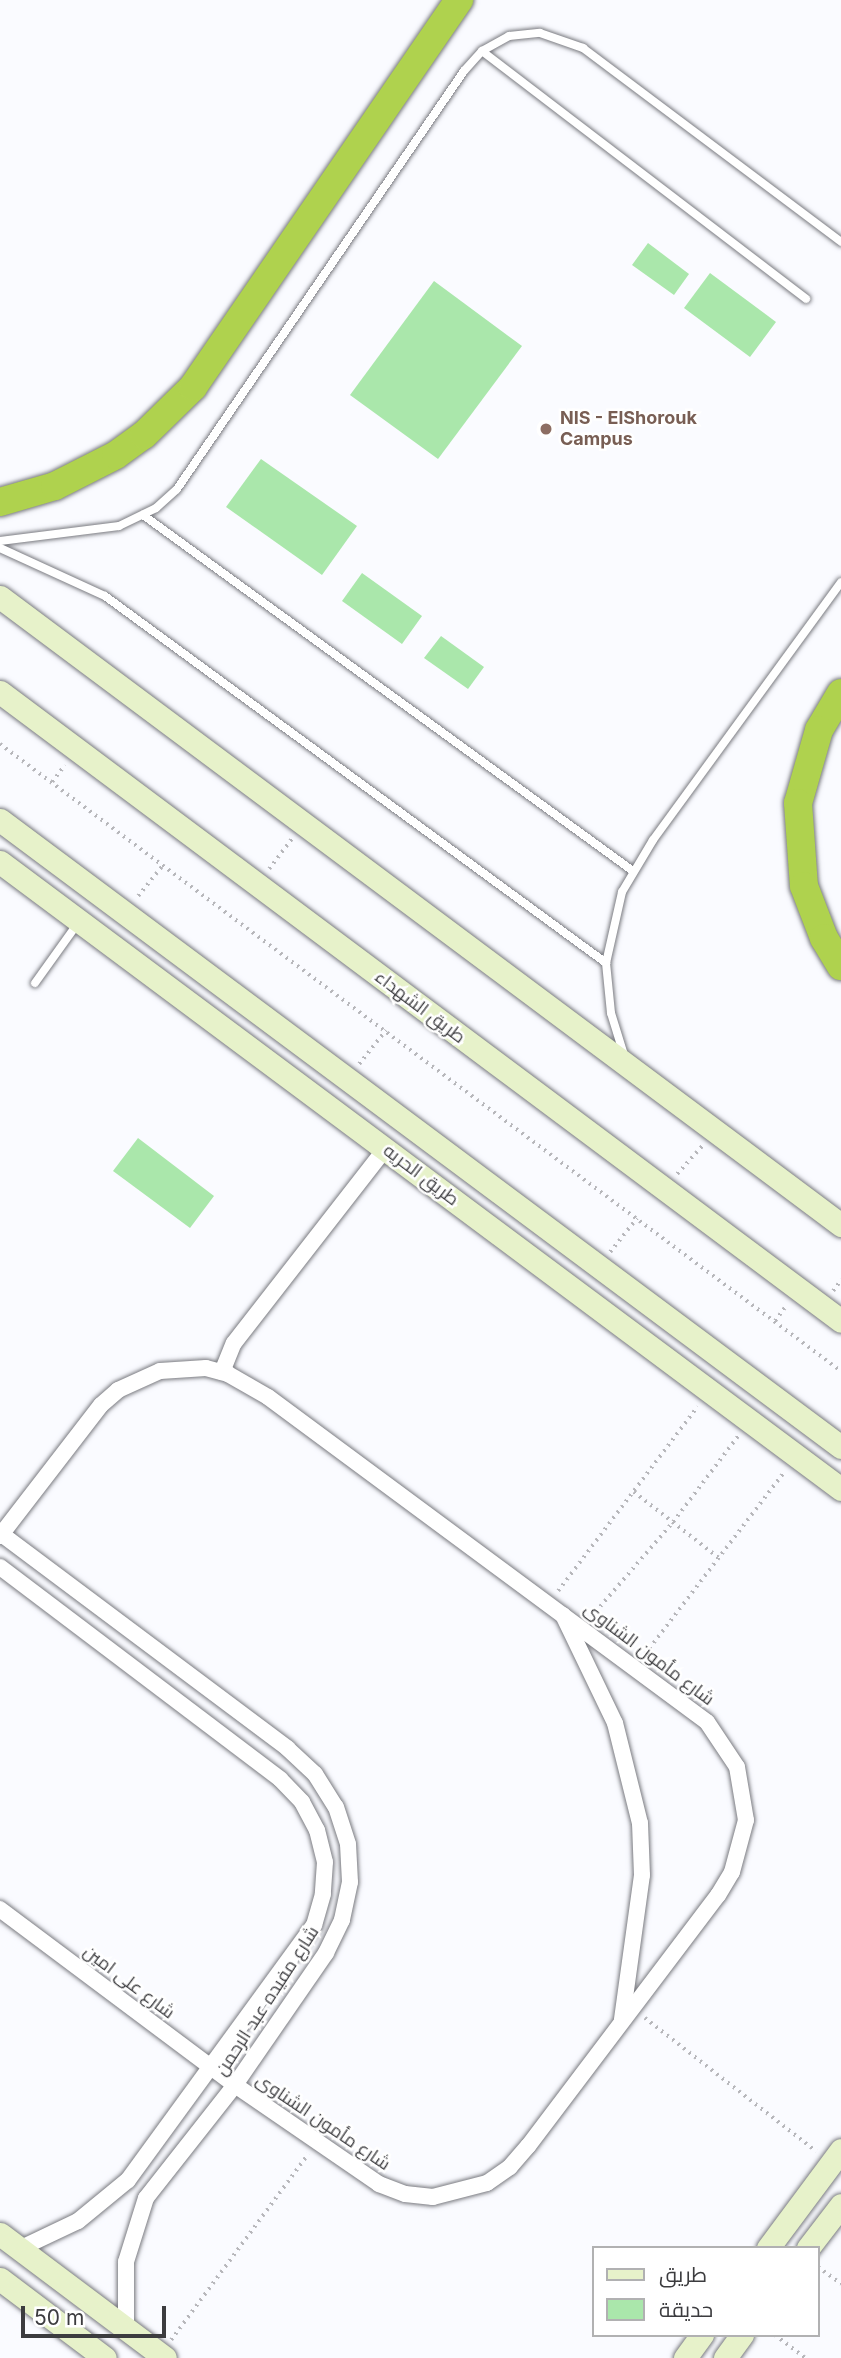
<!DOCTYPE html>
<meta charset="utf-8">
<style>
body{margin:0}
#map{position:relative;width:841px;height:2358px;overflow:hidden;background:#fafbff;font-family:Inter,Cairo,sans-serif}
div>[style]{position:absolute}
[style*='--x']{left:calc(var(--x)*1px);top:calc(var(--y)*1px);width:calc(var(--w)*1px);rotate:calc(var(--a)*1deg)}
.green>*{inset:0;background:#aae7ab}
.path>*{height:3.5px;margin-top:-1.75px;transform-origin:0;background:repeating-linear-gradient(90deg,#b7b7bb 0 2px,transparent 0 7px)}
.roads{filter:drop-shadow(0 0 2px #7a7b81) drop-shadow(0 0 2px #7a7b81)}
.lane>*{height:8px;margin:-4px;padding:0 4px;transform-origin:4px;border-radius:4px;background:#fff}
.street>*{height:16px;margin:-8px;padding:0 8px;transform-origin:8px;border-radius:8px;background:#fff}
.secondary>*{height:23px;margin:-11.5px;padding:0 11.5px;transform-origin:11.5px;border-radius:11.5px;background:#e7f2ca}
.highway>*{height:28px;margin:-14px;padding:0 14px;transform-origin:14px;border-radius:14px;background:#afd24e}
.dots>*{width:19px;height:19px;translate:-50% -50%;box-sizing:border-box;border:4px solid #fff;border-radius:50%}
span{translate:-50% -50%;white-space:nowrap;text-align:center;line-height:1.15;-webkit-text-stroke:5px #fff;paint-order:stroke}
.education-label{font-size:18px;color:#785e54;font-weight:700}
.left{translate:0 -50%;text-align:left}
.street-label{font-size:18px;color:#3c3c3f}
.legend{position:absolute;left:592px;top:2246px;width:228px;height:91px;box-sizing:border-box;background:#fff;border:2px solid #b1b1b2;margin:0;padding:9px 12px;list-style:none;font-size:21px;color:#3c3c3f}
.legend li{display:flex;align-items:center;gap:14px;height:35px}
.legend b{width:35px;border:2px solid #b1b1b2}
.scale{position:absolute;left:21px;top:2306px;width:145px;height:32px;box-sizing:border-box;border:4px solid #3c3c3f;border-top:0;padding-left:9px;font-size:21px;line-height:24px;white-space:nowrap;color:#3c3c3f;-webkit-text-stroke:5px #fff;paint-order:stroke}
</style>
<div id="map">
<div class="green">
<div style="clip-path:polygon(648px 243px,689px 274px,674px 295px,632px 265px)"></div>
<div style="clip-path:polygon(710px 273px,776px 322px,750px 357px,684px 308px)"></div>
<div style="clip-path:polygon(434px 281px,522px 346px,438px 459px,350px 395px)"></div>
<div style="clip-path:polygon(261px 459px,357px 526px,322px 575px,226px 507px)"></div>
<div style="clip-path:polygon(362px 573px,422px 616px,402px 644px,342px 601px)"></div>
<div style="clip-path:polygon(441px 636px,484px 667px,468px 689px,424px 658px)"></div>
<div style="clip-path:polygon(138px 1138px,214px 1196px,190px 1228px,113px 1171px)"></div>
</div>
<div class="path">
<div style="--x:0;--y:744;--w:1049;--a:36.71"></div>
<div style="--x:52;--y:782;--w:21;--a:-53"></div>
<div style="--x:269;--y:869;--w:38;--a:-53"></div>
<div style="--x:138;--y:896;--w:40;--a:-51"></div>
<div style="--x:359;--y:1064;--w:43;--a:-51.5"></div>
<div style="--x:677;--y:1174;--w:38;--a:-48"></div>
<div style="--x:610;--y:1252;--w:43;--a:-51.5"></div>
<div style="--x:833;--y:1291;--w:14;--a:-54"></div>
<div style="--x:775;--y:1321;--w:19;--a:-54"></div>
<div style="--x:634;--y:1492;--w:108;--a:37.8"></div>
<div style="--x:558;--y:1591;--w:231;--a:-52.9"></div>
<div style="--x:591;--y:1617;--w:125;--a:-49.2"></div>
<div style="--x:673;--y:1522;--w:108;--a:-52.9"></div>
<div style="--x:645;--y:1654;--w:230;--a:-52.6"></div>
<div style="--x:645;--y:2018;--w:217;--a:37.9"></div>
<div style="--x:818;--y:2267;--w:29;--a:36"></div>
<div style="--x:775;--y:2335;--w:38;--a:37"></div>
<div style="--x:171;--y:2340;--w:231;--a:-53.6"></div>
</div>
<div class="roads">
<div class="lane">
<div style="--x:482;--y:51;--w:408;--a:37.4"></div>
<div style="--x:143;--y:515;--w:606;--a:36"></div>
<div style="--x:0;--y:541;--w:120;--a:-7.2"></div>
<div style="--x:119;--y:526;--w:41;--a:-25.9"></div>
<div style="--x:156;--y:508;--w:28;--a:-42"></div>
<div style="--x:177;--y:489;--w:507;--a:-55.53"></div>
<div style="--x:464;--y:71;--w:27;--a:-48"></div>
<div style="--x:482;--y:51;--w:31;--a:-29"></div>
<div style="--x:509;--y:36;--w:31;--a:-6"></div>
<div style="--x:540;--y:33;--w:46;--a:19.2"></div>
<div style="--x:583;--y:48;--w:323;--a:36.9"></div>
<div style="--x:0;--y:548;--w:115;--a:24.6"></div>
<div style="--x:105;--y:596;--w:621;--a:36.22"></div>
<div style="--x:35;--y:983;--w:74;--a:-54.4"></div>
<div style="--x:624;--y:1055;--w:44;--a:-107.2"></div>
<div style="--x:611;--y:1013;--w:50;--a:-95.7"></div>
<div style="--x:606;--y:963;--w:73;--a:-77.3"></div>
<div style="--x:622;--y:892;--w:61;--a:-59.2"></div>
<div style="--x:653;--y:840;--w:319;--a:-53.9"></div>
</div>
<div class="street">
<div style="--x:222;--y:1372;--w:31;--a:-68"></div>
<div style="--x:234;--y:1343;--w:246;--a:-52.1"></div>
<div style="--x:0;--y:1533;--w:359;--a:36.8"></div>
<div style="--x:287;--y:1748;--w:38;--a:43"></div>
<div style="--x:315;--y:1774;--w:39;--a:58"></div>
<div style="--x:336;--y:1807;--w:39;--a:72"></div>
<div style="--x:348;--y:1844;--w:38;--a:87"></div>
<div style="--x:350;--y:1882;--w:39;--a:102"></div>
<div style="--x:342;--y:1920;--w:37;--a:116"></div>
<div style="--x:326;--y:1953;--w:160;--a:124.6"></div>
<div style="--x:235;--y:2085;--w:144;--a:128.2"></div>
<div style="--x:146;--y:2198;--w:67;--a:107.4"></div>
<div style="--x:126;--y:2262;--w:67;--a:90"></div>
<div style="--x:0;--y:1536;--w:165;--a:-52.4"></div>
<div style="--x:101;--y:1405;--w:23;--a:-41"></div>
<div style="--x:118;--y:1390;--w:46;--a:-24.3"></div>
<div style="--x:160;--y:1371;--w:46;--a:-3.7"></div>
<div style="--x:206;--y:1368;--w:23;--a:15"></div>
<div style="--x:228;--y:1374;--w:46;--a:29.9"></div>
<div style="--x:268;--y:1397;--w:546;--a:36.51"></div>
<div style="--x:707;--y:1722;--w:54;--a:56.3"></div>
<div style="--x:737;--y:1767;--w:54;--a:80.4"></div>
<div style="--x:746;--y:1820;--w:54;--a:105.1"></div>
<div style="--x:732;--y:1872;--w:27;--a:121"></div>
<div style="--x:718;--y:1895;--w:315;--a:127.1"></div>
<div style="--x:528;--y:2146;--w:28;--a:131"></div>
<div style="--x:510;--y:2167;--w:28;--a:145"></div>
<div style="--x:487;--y:2183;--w:56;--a:165.5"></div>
<div style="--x:433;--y:2197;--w:28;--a:-174"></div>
<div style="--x:405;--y:2194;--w:28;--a:-159"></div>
<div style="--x:379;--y:2184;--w:175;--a:-145.5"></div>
<div style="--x:235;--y:2085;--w:294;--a:-143.2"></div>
<div style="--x:0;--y:1567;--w:351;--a:37.1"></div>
<div style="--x:280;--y:1779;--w:32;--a:46"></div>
<div style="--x:302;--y:1802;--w:32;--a:62"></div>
<div style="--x:317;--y:1830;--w:33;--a:76"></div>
<div style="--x:325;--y:1862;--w:32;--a:94"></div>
<div style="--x:323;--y:1894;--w:32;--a:106"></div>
<div style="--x:314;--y:1925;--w:316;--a:126.1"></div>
<div style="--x:128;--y:2180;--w:65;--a:140.6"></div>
<div style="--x:78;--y:2221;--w:65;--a:154.6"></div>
<div style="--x:563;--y:1615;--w:120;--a:64.3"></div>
<div style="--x:615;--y:1723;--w:103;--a:76"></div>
<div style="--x:640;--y:1823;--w:52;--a:87.8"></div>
<div style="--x:642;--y:1875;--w:146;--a:97.9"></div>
</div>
<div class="secondary">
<div style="--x:0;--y:597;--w:1050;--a:36.75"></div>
<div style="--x:0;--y:692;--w:1050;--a:36.79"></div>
<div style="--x:0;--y:820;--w:1049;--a:36.71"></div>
<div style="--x:0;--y:862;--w:1049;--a:36.71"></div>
<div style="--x:0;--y:2234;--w:206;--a:36.9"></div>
<div style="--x:768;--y:2248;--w:122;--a:-53.3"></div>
<div style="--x:808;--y:2248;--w:54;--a:-52.5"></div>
<div style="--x:0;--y:2279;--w:131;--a:37"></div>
<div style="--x:685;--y:2358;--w:29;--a:-54"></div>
<div style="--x:725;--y:2358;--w:29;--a:-54"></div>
</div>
<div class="highway">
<div style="--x:0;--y:502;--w:57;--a:-16.2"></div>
<div style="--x:55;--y:486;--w:68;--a:-26.9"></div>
<div style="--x:116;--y:455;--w:34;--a:-36"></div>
<div style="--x:144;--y:435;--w:69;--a:-44.4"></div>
<div style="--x:193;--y:387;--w:470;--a:-55.5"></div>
<div style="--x:841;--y:693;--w:43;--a:120.7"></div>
<div style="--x:819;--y:730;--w:76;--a:106"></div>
<div style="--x:798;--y:803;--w:83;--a:85.9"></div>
<div style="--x:804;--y:886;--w:56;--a:69"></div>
<div style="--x:824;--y:938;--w:33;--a:59"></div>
</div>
</div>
<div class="dots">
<div style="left:546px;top:429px;background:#8d6e63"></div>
</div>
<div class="education-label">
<span class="left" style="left:560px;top:429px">NIS - ElShorouk<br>Campus</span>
</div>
<div class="street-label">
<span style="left:420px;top:1007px;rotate:37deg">طريق الشهداء</span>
<span style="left:421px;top:1175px;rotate:37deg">طريق الحريه</span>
<span style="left:649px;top:1654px;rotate:37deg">شارع مأمون الشناوى</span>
<span style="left:129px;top:1982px;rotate:37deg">شارع على امين</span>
<span style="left:267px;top:2001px;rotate:-57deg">شارع مفيده عبد الرحمن</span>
<span style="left:323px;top:2122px;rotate:34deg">شارع مأمون الشناوى</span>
</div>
<ul class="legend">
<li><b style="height:9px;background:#e7f2ca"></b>طريق</li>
<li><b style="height:19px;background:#aae7ab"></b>حديقة</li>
</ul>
<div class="scale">50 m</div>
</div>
